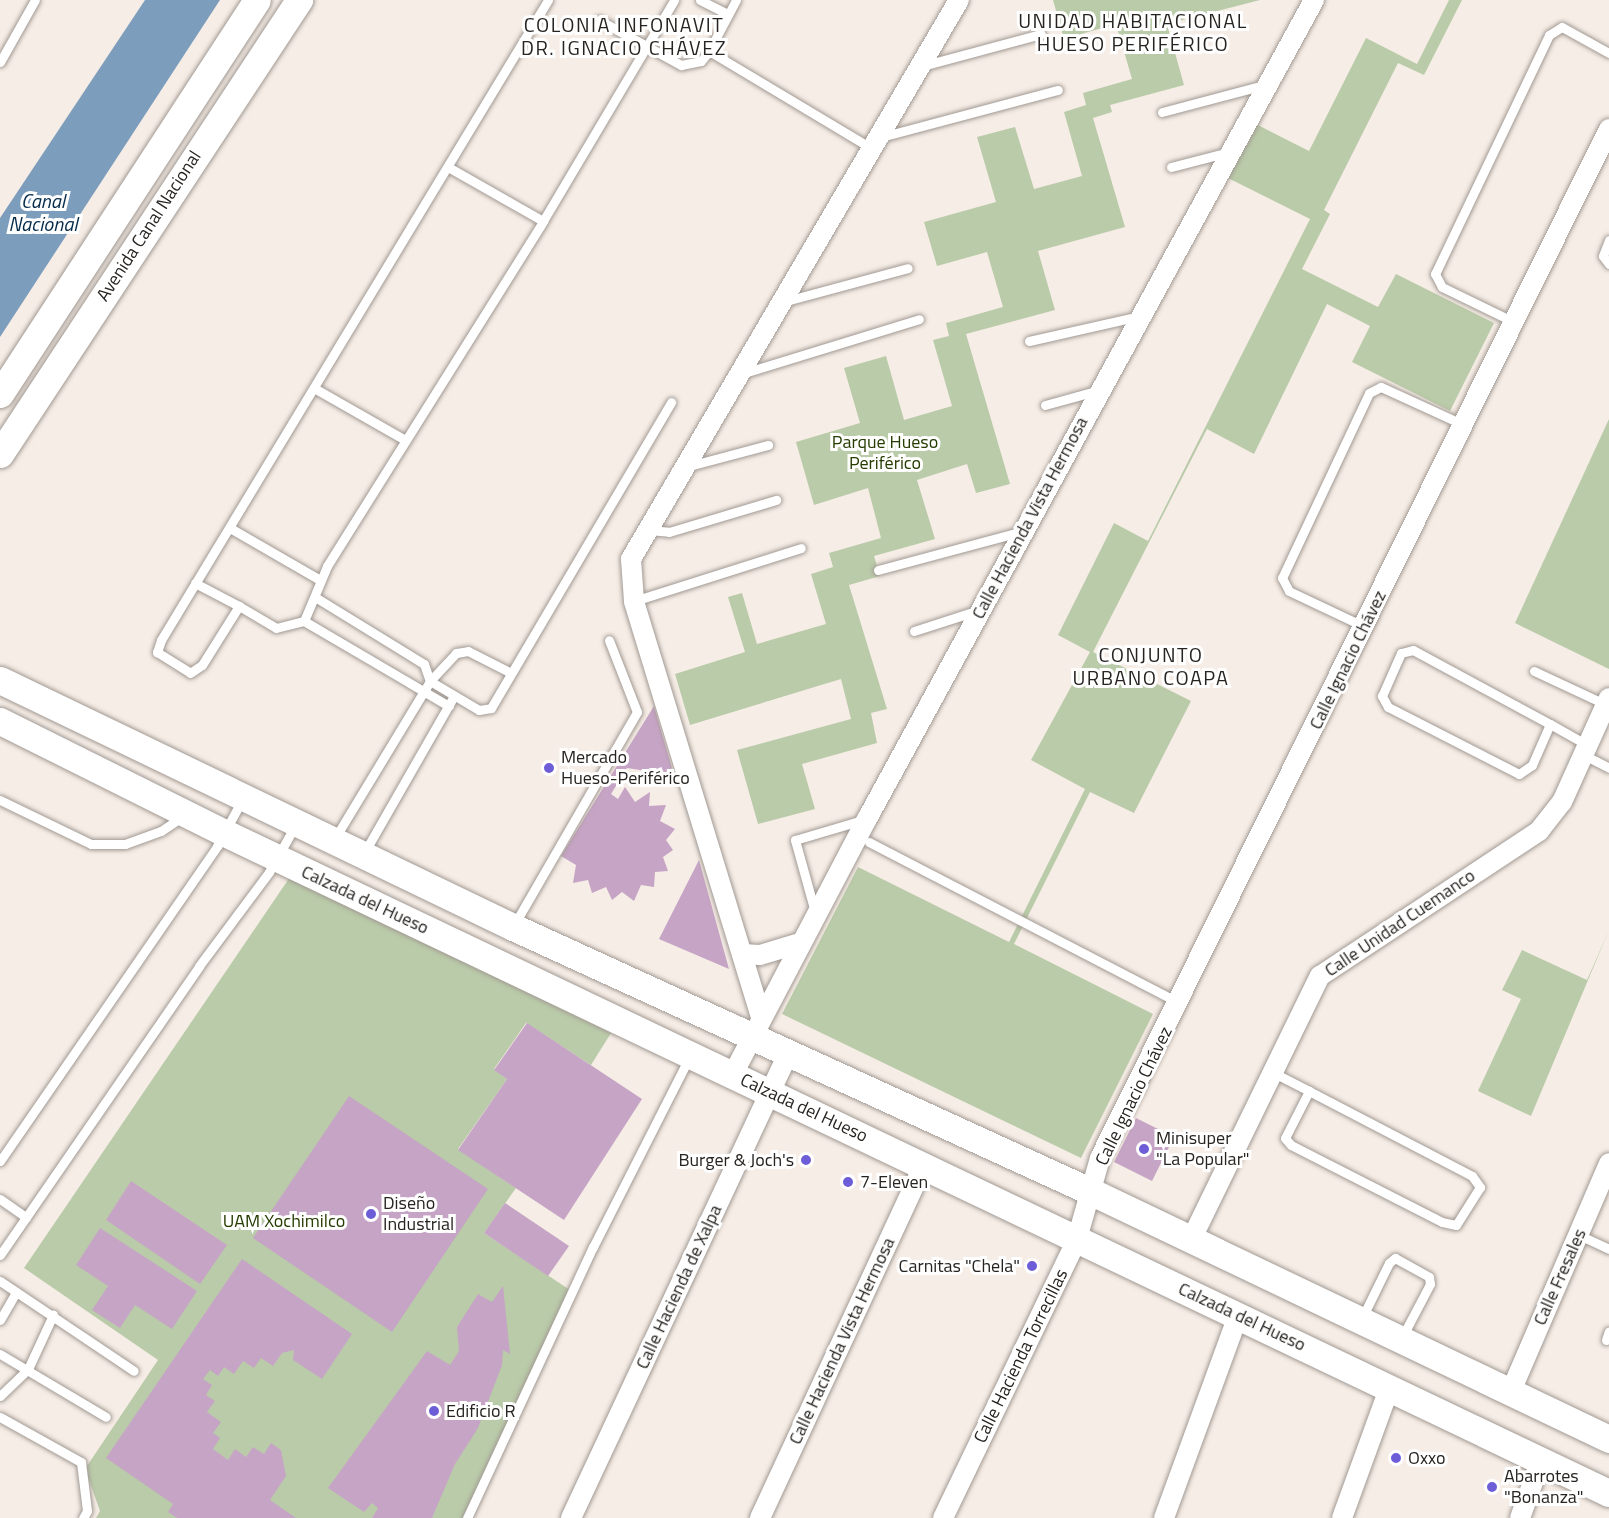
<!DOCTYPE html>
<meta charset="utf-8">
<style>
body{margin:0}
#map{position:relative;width:1609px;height:1518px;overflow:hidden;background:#f6ede6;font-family:"Titillium Web",sans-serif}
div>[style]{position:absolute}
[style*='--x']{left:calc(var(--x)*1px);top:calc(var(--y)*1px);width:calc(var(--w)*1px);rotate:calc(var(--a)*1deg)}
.green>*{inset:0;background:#bacba9}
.water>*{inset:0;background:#7d9dbc}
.building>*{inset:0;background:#c6a4c5}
.roads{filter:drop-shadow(0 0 2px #a19993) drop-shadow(0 0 2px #a19993)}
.lane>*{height:9px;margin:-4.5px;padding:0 4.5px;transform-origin:4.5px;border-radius:4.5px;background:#fff}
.street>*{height:20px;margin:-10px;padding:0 10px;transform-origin:10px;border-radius:10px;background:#fff}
.secondary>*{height:27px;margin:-13.5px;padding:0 13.5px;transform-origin:13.5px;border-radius:13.5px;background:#fff}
.dots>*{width:16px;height:16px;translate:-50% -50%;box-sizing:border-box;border:3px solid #fff;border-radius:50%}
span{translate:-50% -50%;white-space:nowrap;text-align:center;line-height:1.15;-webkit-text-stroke:6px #fff;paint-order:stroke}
.street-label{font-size:18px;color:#262320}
.park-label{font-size:18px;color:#263c00}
.poi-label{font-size:18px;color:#262320}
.left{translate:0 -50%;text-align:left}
.right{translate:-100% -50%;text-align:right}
.neighbourhood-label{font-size:20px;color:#262320;letter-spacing:1.5px}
.water-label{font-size:20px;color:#052b4a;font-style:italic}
</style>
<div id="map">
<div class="green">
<div style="clip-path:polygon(1053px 0,1260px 0,1167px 24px,1184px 85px,1110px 105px,1112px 112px,1093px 118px,1125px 227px,1038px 251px,1055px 310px,966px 334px,1010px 484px,976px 493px,967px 464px,917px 480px,935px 539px,874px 556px,880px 576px,849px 585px,887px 709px,871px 713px,877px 743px,802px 764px,815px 809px,758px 824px,737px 750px,851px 719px,841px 679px,690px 725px,675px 674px,745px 652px,728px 597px,742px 593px,757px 644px,826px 624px,811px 574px,833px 567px,829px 553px,881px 538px,868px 488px,814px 505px,796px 442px,860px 423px,844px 368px,886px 356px,904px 420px,952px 406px,933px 340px,949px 336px,946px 323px,1003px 307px,987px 252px,937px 266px,924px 222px,996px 202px,977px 137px,1015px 127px,1034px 189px,1082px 176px,1064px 112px,1086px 105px,1083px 93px,1132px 79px,1116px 24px,1064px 39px)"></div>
<div style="clip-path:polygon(1449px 0,1462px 0,1424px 75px,1398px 63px,1324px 210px,1330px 214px,1302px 269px,1378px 307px,1396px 274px,1494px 323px,1450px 411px,1352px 362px,1370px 326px,1327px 304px,1254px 454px,1207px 429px,1093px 652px,1191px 701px,1134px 813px,1090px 792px,1014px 944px,1153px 1014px,1081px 1158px,782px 1014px,858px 867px,1009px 942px,1085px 789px,1031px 760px,1090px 652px,1058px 635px,1114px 523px,1148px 541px,1310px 219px,1226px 177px,1256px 124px,1309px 151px,1366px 38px,1417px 64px)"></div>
<div style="clip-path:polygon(1609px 419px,1609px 669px,1515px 623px)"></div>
<div style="clip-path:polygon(290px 877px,611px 1033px,591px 1065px,526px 1023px,494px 1069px,507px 1079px,458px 1149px,516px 1188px,484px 1233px,570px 1290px,465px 1518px,96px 1518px,100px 1511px,85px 1469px,158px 1360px,24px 1268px)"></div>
<div style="clip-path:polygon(1609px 930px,1531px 1116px,1478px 1091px,1521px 999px,1502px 990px,1522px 950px,1587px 980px)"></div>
</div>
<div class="water">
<div style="clip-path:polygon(145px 0,220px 0,0 337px,0 218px)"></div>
</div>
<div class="building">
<div style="clip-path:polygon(654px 706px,672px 768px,666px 774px,627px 768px,611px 794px,618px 799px,625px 787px,635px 802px,650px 792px,649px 806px,666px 805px,660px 821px,675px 829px,666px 840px,673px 850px,663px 857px,668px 871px,655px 872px,654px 887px,641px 885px,634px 901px,622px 892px,612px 900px,606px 887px,592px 893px,588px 880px,573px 883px,576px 865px,561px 856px)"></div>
<div style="clip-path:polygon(699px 860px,729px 969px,659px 939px)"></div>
<div style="clip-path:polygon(527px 1023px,642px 1099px,564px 1220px,458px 1150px,507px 1079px,494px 1070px)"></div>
<div style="clip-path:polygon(349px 1096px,488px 1189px,392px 1332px,253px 1238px)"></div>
<div style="clip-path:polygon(1136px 1118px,1174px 1137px,1152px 1181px,1114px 1162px)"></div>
<div style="clip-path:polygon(131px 1181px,227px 1245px,200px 1284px,106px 1220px)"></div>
<div style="clip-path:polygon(505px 1203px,569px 1246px,548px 1276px,484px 1233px)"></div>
<div style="clip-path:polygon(100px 1228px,197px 1291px,172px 1329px,135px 1305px,120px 1328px,92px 1310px,108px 1286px,76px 1265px)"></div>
<div style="clip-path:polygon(242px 1259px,352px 1334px,322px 1379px,293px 1360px,294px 1350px,282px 1353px,273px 1366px,261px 1358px,254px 1368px,243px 1361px,234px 1374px,224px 1367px,218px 1376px,210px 1370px,203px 1379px,212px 1385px,206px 1395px,215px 1401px,207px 1412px,221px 1422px,213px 1433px,220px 1438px,213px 1449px,228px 1460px,235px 1449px,246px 1457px,253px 1447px,264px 1454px,271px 1443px,281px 1450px,286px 1476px,270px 1500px,296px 1518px,177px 1518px,168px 1512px,173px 1504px,106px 1458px)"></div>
<div style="clip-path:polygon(503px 1286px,510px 1354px,503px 1350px,502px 1365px,478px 1428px,455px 1464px,432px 1518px,372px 1518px,378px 1508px,372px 1503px,364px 1512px,328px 1488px,427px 1351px,450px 1365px,459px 1351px,457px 1327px,478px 1294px,492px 1302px)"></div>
</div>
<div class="roads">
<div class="lane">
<div style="--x:548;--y:0;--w:748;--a:121.16"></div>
<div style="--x:161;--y:640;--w:13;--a:108"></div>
<div style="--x:157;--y:652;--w:39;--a:32"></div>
<div style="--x:190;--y:673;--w:14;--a:-34"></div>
<div style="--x:202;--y:665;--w:70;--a:-57.9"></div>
<div style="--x:239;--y:606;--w:43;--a:30.7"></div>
<div style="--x:276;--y:628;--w:29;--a:-14"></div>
<div style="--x:304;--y:621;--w:60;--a:-67.3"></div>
<div style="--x:327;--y:566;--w:407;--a:-57.9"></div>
<div style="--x:543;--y:221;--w:257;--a:-59.3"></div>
<div style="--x:700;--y:0;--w:31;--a:27"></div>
<div style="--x:736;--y:0;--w:58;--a:117.9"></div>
<div style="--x:709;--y:51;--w:189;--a:30.9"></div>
<div style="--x:599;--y:20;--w:94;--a:28.8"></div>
<div style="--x:681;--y:65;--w:20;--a:-11"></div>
<div style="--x:701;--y:61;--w:13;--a:-51"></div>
<div style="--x:0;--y:62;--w:71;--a:-60.6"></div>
<div style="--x:922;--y:66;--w:123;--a:-15.1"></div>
<div style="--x:1162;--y:112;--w:106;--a:-14.8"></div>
<div style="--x:881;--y:137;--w:183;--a:-14.9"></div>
<div style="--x:448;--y:167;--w:109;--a:29.6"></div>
<div style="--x:1171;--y:167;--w:60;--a:-14.5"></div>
<div style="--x:1609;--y:240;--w:17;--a:111"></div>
<div style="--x:1603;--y:256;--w:10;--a:53"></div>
<div style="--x:786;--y:301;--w:126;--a:-15.1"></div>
<div style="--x:1514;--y:322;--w:80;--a:-154.1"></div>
<div style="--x:1442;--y:287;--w:15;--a:-118"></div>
<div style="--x:1435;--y:274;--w:265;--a:-64.5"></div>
<div style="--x:1549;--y:35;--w:15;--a:-32"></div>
<div style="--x:1562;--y:27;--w:54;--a:29"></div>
<div style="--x:1029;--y:341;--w:114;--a:-12.7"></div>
<div style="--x:744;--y:373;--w:183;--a:-17.1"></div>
<div style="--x:314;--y:388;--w:105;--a:29.7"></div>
<div style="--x:1045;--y:405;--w:57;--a:-15.3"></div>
<div style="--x:689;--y:466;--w:82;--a:-14.9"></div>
<div style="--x:230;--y:528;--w:104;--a:30"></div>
<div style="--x:648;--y:530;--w:21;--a:5"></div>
<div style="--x:669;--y:532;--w:112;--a:-16.7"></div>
<div style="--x:878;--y:570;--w:147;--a:-15"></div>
<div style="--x:195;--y:583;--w:50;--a:27.6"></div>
<div style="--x:315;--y:597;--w:128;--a:31.6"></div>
<div style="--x:424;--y:664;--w:18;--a:71"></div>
<div style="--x:430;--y:681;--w:57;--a:30.6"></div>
<div style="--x:479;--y:710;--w:12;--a:-9"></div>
<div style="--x:491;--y:708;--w:355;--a:-59.5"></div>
<div style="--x:634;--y:601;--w:175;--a:-17.6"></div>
<div style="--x:304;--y:621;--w:168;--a:30.4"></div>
<div style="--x:1363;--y:626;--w:82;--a:-154.7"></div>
<div style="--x:1289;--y:591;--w:15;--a:-118"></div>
<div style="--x:1282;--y:578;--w:204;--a:-64.8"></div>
<div style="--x:1369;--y:393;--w:13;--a:-27"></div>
<div style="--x:1381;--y:387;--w:89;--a:24.6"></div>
<div style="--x:914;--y:631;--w:68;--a:-17.9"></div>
<div style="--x:1534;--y:671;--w:81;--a:25"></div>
<div style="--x:1550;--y:724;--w:45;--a:113.7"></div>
<div style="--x:1532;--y:765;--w:16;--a:145"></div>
<div style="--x:1519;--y:774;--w:147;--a:-152.9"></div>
<div style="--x:1388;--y:707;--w:13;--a:-119"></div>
<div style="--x:1382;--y:696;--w:47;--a:-66.2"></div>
<div style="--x:1401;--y:653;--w:12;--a:-14"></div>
<div style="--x:1413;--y:650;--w:156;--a:28.4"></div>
<div style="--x:1550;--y:724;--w:45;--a:29.4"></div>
<div style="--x:1584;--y:755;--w:28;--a:27"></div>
<div style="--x:0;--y:800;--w:101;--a:25.8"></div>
<div style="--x:91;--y:844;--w:34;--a:0"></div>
<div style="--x:125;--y:844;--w:38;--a:-20"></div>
<div style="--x:161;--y:831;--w:25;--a:-34"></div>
<div style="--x:335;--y:838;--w:184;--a:-58.8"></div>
<div style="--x:430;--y:681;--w:38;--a:-47"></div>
<div style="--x:456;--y:653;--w:12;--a:-9"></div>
<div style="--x:468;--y:651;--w:48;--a:27.1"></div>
<div style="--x:869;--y:842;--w:348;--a:27.4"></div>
<div style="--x:364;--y:853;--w:181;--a:-60.2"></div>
<div style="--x:815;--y:912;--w:75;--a:-105.5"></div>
<div style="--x:795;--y:840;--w:74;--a:-16.5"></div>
<div style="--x:514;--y:925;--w:246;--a:-60"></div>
<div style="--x:637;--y:712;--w:77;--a:-111.3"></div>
<div style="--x:1274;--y:1073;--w:39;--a:27"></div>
<div style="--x:1309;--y:1091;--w:184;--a:27.5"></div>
<div style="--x:1472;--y:1176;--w:14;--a:54"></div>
<div style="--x:1480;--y:1187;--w:45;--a:122.3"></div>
<div style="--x:1456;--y:1225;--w:14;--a:-168"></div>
<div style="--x:1442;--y:1222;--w:169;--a:-153"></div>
<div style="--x:1291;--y:1145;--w:9;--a:-131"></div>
<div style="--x:1285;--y:1138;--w:53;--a:-62.9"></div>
<div style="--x:0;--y:1161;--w:383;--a:-55.4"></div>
<div style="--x:217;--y:846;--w:52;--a:-61.5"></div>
<div style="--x:0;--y:1199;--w:32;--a:35"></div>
<div style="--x:1579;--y:1235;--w:33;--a:25"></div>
<div style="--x:0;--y:1255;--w:351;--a:-55.4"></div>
<div style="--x:199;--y:966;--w:117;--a:-53.3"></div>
<div style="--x:269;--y:872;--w:55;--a:-60.6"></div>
<div style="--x:0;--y:1281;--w:161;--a:33.9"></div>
<div style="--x:1362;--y:1318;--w:61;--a:-63.9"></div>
<div style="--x:1389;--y:1263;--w:8;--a:-40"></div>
<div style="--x:1395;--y:1258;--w:39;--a:29"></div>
<div style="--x:1429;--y:1277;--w:7;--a:82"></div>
<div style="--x:1430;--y:1284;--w:60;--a:117.8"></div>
<div style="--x:0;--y:1320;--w:32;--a:-60"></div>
<div style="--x:1606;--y:1340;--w:9;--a:-72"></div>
<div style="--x:0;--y:1354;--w:123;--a:30.7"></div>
<div style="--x:0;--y:1396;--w:39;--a:-44"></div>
<div style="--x:28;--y:1369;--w:60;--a:-65.2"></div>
<div style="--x:0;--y:1417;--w:93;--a:29.1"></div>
<div style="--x:81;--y:1462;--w:49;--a:83"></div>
<div style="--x:87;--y:1511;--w:8;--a:120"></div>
<div style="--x:467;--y:1518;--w:299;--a:-65.1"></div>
<div style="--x:593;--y:1247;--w:212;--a:-63.1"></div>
</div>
<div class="street">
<div style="--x:742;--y:954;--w:18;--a:3"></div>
<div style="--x:760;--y:955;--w:42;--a:-16.7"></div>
<div style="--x:761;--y:1017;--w:435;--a:-107"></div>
<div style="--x:634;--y:601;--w:42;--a:-94.1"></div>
<div style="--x:631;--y:559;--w:648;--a:-59.6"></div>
<div style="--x:733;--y:1074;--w:288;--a:-62.3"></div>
<div style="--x:867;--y:819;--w:933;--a:-61.37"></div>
<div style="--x:1191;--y:1240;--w:294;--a:-64"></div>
<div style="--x:1320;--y:976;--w:263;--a:-33.5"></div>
<div style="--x:1539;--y:831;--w:37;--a:-52"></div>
<div style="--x:1562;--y:802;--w:114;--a:-65.7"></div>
<div style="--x:1511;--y:1391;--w:248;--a:-66.7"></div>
<div style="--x:571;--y:1518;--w:510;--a:-64.94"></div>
<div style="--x:760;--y:1518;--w:389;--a:-65.1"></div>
<div style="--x:943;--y:1518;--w:310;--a:-64.3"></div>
<div style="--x:1077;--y:1239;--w:84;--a:-74.1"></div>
<div style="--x:1100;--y:1158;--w:1148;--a:-63.68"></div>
<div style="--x:1164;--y:1518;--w:215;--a:-69.9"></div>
<div style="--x:1342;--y:1518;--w:140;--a:-70"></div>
<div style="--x:1520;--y:1518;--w:62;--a:-70.1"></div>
</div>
<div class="secondary">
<div style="--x:0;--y:394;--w:470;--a:-56.9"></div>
<div style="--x:0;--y:454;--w:544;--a:-56.63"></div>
<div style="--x:0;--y:680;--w:569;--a:25.71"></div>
<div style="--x:513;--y:927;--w:639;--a:24.6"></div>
<div style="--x:1094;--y:1193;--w:571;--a:25.53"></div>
<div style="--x:0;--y:721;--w:251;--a:26.5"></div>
<div style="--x:225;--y:833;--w:1533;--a:25.5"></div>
</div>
</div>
<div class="dots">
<div style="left:549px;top:768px;background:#6d5ed8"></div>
<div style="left:1144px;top:1149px;background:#6d5ed8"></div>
<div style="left:806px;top:1160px;background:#6d5ed8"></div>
<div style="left:848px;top:1182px;background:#6d5ed8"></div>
<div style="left:371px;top:1214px;background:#6d5ed8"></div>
<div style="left:1032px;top:1266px;background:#6d5ed8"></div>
<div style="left:434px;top:1411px;background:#6d5ed8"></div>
<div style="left:1396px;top:1458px;background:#6d5ed8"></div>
<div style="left:1492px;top:1487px;background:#6d5ed8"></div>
</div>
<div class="street-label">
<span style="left:149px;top:226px;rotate:-57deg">Avenida Canal Nacional</span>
<span style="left:1030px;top:518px;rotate:-62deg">Calle Hacienda Vista Hermosa</span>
<span style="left:1348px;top:660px;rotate:-64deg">Calle Ignacio Chávez</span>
<span style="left:365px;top:900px;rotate:25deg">Calzada del Hueso</span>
<span style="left:1400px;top:923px;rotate:-34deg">Calle Unidad Cuemanco</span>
<span style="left:1134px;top:1096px;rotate:-64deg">Calle Ignacio Chávez</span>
<span style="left:804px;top:1108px;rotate:25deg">Calzada del Hueso</span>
<span style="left:1560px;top:1277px;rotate:-66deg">Calle Fresales</span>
<span style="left:679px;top:1287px;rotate:-65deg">Calle Hacienda de Xalpa</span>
<span style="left:1242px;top:1317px;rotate:25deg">Calzada del Hueso</span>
<span style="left:842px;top:1341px;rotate:-65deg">Calle Hacienda Vista Hermosa</span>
<span style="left:1021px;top:1356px;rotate:-64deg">Calle Hacienda Torrecillas</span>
</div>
<div class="park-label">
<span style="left:885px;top:453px">Parque Hueso<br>Periférico</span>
<span style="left:284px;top:1221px">UAM Xochimilco</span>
</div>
<div class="poi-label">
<span class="left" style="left:561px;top:768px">Mercado<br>Hueso-Periférico</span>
<span class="left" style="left:1156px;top:1149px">Minisuper<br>"La Popular"</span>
<span class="right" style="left:794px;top:1160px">Burger &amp; Joch's</span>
<span class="left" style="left:860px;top:1182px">7-Eleven</span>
<span class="left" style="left:383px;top:1214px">Diseño<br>Industrial</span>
<span class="right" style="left:1020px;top:1266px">Carnitas "Chela"</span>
<span class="left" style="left:446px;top:1411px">Edificio R</span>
<span class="left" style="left:1408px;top:1458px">Oxxo</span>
<span class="left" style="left:1504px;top:1487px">Abarrotes<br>"Bonanza"</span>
</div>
<div class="neighbourhood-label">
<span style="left:1133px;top:32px">UNIDAD HABITACIONAL<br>HUESO PERIFÉRICO</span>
<span style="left:624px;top:36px">COLONIA INFONAVIT<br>DR. IGNACIO CHÁVEZ</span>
<span style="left:1151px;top:666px">CONJUNTO<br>URBANO COAPA</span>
</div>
<div class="water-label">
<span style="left:43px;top:212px">Canal<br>Nacional</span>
</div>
</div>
